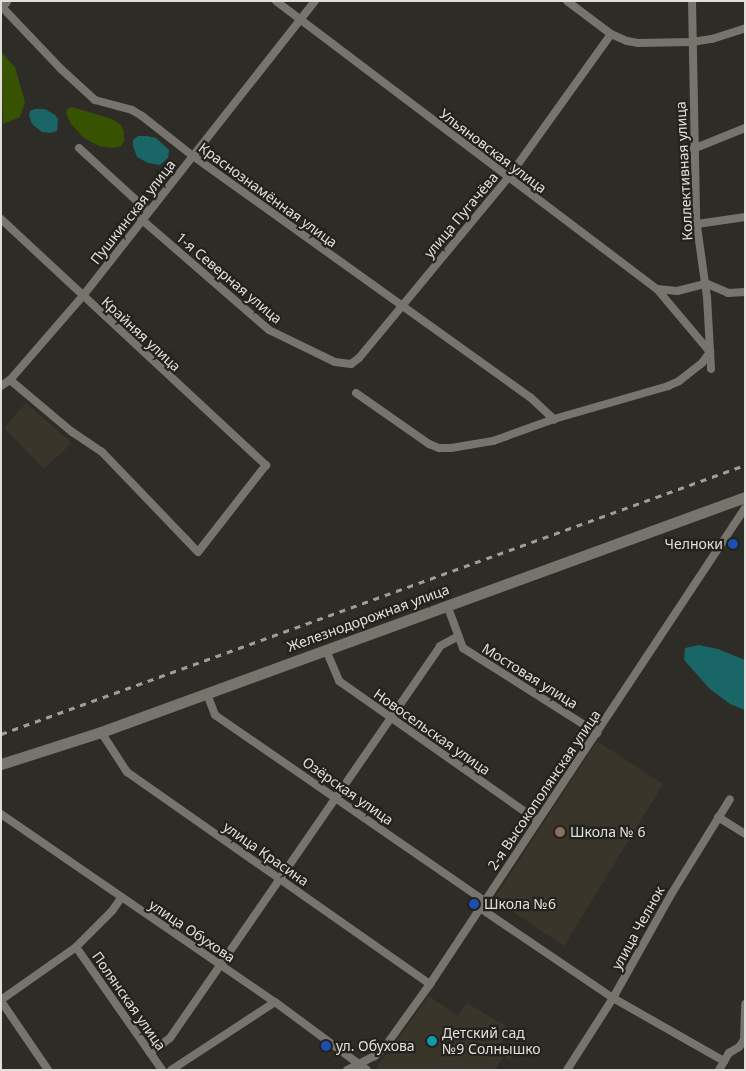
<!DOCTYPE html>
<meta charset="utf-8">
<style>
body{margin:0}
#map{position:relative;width:746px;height:1071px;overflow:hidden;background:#2e2c26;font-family:"Noto Sans",sans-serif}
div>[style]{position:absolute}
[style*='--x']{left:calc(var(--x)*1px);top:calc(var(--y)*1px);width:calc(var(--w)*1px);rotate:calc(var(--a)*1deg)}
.built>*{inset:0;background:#3a352a}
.green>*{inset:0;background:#375301}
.water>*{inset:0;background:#1a6667}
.street>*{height:8px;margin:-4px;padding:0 4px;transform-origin:4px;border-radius:4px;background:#77746d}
.secondary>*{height:11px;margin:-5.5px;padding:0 5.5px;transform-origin:5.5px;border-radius:5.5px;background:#77746d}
.rail>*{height:2.5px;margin-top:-1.25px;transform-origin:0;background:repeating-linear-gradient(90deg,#9f9d99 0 6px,transparent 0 12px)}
.dots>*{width:14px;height:14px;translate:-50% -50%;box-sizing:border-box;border:2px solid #24221c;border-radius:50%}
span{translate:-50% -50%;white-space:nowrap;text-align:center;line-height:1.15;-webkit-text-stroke:4.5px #24221c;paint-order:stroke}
.street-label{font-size:14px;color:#e0dfdb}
.poi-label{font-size:14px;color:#e0dfdb}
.right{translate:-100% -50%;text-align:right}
.left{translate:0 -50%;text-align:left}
.frame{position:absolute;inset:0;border:2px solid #e0dfdb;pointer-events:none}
</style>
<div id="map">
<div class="built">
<div style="clip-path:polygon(26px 403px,72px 443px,44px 469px,4px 428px)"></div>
<div style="clip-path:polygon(597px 741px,663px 784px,564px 946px,494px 899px)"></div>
<div style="clip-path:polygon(429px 996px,458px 1016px,467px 1003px,510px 1029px,501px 1043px,515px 1053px,510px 1060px,504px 1056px,495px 1070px,379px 1070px,377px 1067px)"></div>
</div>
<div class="green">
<div style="clip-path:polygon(1px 52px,15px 67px,25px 102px,20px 117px,3px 124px)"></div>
<div style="clip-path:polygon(72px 107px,112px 119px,121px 125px,124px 132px,124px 141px,121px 146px,113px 148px,99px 146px,84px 138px,71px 124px,66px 113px,67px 109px)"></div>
</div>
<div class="water">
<div style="clip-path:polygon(35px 109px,45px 109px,55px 115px,58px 119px,57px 131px,50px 133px,42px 132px,32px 124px,29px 115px,30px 111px)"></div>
<div style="clip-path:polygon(138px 136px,147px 136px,156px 138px,169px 150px,168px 158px,160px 165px,148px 163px,137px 157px,133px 146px,133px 140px)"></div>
<div style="clip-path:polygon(699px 645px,718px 649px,745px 660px,745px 710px,730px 704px,710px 689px,684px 660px,685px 648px)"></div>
</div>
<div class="street">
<div style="--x:276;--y:1;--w:478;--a:37.1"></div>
<div style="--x:657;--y:289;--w:20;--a:6"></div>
<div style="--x:677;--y:291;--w:30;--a:-14"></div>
<div style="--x:567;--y:1;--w:55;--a:36.9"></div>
<div style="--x:611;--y:34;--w:17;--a:24"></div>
<div style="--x:627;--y:41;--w:11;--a:10"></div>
<div style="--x:638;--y:43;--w:54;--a:-1.1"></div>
<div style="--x:692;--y:42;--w:20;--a:-9"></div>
<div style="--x:712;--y:39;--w:35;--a:-18"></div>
<div style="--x:692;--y:1;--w:218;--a:88.9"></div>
<div style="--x:696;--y:219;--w:79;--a:82"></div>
<div style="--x:707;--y:297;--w:72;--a:86.8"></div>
<div style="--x:1;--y:6;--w:87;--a:46.4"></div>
<div style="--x:61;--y:69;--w:46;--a:42.4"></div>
<div style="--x:95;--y:100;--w:38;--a:15"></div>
<div style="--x:132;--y:110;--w:12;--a:31"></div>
<div style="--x:142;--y:116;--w:65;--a:38.1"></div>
<div style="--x:193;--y:156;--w:414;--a:35.6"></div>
<div style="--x:530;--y:397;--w:33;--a:43"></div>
<div style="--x:79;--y:148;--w:93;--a:42.4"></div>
<div style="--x:693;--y:149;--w:56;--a:-22"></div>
<div style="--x:1;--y:219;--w:362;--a:42.9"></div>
<div style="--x:266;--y:465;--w:110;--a:128"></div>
<div style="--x:198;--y:552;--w:139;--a:-133.8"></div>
<div style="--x:102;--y:452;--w:36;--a:-146"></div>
<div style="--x:72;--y:432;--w:81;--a:-140"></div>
<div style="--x:141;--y:219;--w:169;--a:40.9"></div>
<div style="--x:269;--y:330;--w:73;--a:25.9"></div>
<div style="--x:335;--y:362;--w:16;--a:7"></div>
<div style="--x:351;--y:364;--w:10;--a:-37"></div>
<div style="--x:359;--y:358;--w:234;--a:-50.4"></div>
<div style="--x:508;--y:178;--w:177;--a:-54.4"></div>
<div style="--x:697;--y:224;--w:49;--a:-8.3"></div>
<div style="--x:705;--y:283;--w:25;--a:23"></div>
<div style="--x:728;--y:293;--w:17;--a:-3"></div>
<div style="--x:1;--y:386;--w:11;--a:-34"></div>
<div style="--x:10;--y:380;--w:110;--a:-49.1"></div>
<div style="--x:82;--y:297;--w:377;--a:-51.8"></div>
<div style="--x:356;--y:393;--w:89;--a:34.9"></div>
<div style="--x:429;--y:444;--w:11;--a:22"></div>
<div style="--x:439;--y:448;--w:12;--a:0"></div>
<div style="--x:451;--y:448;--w:43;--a:-9.5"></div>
<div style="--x:493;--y:441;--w:65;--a:-19.8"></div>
<div style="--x:554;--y:419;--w:119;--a:-16.1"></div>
<div style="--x:668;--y:386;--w:12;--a:-24"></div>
<div style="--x:679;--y:381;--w:29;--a:-38"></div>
<div style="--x:702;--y:363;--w:14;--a:-54"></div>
<div style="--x:710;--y:352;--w:82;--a:-130.1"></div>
<div style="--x:447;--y:605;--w:46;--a:69.6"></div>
<div style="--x:463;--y:648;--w:159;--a:32.4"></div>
<div style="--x:326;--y:650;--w:34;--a:67"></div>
<div style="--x:339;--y:681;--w:243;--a:35.1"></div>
<div style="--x:207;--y:694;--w:22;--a:69"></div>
<div style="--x:215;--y:715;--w:328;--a:34.6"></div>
<div style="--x:101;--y:732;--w:48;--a:57"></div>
<div style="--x:127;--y:772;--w:370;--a:35"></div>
<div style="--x:1;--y:814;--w:332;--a:34.5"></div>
<div style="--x:275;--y:1002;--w:114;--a:36.5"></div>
<div style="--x:718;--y:817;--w:32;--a:32"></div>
<div style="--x:480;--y:908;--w:161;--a:34.1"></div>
<div style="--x:613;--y:998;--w:128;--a:29.6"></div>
<div style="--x:76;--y:947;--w:150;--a:55"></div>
<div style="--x:1;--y:1000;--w:92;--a:-35.2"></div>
<div style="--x:76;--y:947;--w:51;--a:-45"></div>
<div style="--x:112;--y:911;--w:16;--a:-55"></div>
<div style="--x:1;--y:1001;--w:83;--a:55.7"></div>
<div style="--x:150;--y:1053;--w:25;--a:-37"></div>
<div style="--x:170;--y:1038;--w:476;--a:-55.4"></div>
<div style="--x:440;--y:646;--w:21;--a:-28"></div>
<div style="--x:171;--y:1070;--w:124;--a:-33.2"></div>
<div style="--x:347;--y:1070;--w:31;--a:-27"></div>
<div style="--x:375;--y:1056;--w:12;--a:-42"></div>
<div style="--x:384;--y:1048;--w:79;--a:-54.3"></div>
<div style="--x:430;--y:984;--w:571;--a:-56.5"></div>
<div style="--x:567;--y:1070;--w:85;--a:-57.4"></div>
<div style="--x:613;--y:998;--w:120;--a:-60.7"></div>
<div style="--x:672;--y:893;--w:110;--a:-58.3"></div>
<div style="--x:719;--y:1070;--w:20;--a:-60"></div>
<div style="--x:729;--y:1053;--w:12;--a:-31"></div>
<div style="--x:739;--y:1047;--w:9;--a:-54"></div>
<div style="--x:744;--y:1040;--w:36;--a:-88"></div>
</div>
<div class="secondary">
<div style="--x:1;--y:5;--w:6;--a:-45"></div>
<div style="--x:1;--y:764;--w:105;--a:-17.7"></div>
<div style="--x:101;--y:732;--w:686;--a:-20.05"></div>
</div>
<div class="rail">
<div style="--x:1;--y:734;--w:791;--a:-19.88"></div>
</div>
<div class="dots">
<div style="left:733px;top:544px;background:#1a4fb4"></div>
<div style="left:560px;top:832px;background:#8d6e63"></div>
<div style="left:474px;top:904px;background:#1a4fb4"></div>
<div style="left:432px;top:1041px;background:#0f9aa8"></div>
<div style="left:326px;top:1046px;background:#1a4fb4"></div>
</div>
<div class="street-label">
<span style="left:493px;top:151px;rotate:37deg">Ульяновская улица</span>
<span style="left:684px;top:171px;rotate:-93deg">Коллективная улица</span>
<span style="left:268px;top:195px;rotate:36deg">Краснознамённая улица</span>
<span style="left:133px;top:212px;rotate:-52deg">Пушкинская улица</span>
<span style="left:461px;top:215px;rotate:-50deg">улица Пугачёва</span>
<span style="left:229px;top:278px;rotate:40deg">1-я Северная улица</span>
<span style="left:141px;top:334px;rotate:43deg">Крайняя улица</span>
<span style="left:368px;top:618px;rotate:-20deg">Железнодорожная улица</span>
<span style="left:530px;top:676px;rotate:32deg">Мостовая улица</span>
<span style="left:432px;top:732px;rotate:35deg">Новосельская улица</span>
<span style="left:544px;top:790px;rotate:-56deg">2-я Высокополянская улица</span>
<span style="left:348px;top:791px;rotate:35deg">Озёрская улица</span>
<span style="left:266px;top:854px;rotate:35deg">улица Красина</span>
<span style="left:638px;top:928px;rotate:-61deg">улица Челнок</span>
<span style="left:192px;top:931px;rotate:34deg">улица Обухова</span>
<span style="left:129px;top:1001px;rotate:55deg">Полянская улица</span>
</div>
<div class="poi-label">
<span class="right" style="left:723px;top:544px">Челноки</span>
<span class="left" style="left:570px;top:832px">Школа № 6</span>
<span class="left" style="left:484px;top:904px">Школа №6</span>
<span class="left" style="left:442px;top:1041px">Детский сад<br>№9 Солнышко</span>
<span class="left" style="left:336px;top:1046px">ул. Обухова</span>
</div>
<div class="frame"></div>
</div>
